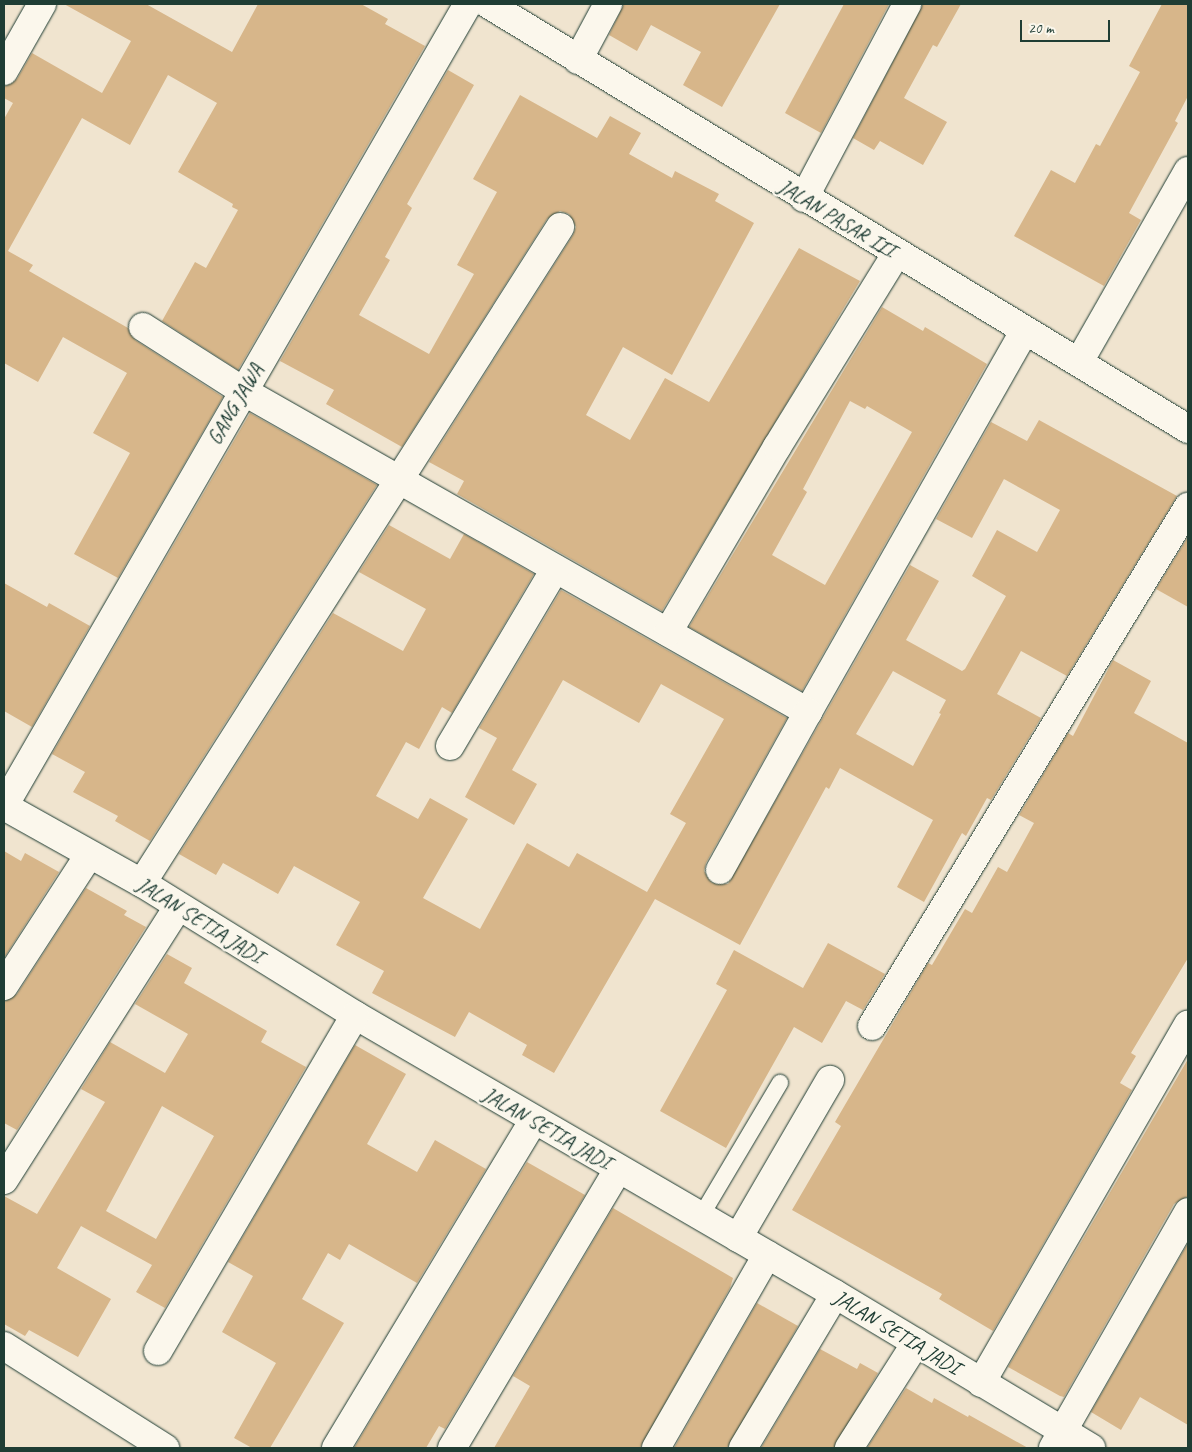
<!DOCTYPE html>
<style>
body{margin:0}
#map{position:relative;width:1192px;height:1452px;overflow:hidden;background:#f0e4cf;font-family:Caveat,sans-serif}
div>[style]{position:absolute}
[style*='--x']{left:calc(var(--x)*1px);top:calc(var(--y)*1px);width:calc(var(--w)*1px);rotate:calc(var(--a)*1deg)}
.building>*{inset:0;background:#d7b68a}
.roads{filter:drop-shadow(0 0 1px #1f3d34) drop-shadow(0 0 1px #1f3d34)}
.service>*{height:16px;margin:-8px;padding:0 8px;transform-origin:8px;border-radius:8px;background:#fbf7ec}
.minor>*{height:28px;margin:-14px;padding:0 14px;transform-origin:14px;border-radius:14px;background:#fbf7ec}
.tertiary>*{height:28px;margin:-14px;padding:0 14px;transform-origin:14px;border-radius:14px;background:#fbf7ec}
span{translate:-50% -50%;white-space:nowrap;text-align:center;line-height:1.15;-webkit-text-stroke:5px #fbf7ec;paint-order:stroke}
.street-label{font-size:21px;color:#1f3d34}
.frame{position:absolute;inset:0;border:5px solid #1f3d34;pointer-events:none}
.scale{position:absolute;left:1020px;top:20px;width:90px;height:22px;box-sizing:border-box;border:2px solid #1f3d34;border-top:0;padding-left:6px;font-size:15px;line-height:18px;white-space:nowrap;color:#1f3d34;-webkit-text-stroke:4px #fbf7ec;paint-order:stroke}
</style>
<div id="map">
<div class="building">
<div style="clip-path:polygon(64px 4px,146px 4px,232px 52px,258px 4px,361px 4px,388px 19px,385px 24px,425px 46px,238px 370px,162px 321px,195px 262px,206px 268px,238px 210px,232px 207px,233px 204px,178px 172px,217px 103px,168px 75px,130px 145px,82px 118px,8px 251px,33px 265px,29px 271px,128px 328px,135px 340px,223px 397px,118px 578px,74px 554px,130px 453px,93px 433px,127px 373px,63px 337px,38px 382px,4px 363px,4px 119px,13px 103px,4px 98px,4px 87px,17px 79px,32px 53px,102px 93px,131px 41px)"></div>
<div style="clip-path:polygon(624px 4px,780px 4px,722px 107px,683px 85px,701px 52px,651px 25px,637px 51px,609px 35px)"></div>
<div style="clip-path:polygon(844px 4px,889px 4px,821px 133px,785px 113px)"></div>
<div style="clip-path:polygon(923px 4px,961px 4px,937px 47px,933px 45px,904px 98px,947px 122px,923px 165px,880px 141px,874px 150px,853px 138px)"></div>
<div style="clip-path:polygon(1162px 4px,1188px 4px,1188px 96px,1175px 121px,1178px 123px,1129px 213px,1141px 220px,1104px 286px,1014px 236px,1051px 170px,1075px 183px,1096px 144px,1100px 146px,1140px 72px,1129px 66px)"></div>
<div style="clip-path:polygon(448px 70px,474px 85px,407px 204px,412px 208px,385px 257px,390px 260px,359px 315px,429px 354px,474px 274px,457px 265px,497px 192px,473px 179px,520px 95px,597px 138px,610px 116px,641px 133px,629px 154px,672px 178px,675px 171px,719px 194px,715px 201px,754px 223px,672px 375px,623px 347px,586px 415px,630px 440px,665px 378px,709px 402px,799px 248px,860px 281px,662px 611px,457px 494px,464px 481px,429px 462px,573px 235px,576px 227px,569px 214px,560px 211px,547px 219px,402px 447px,326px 404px,334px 390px,280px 361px)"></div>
<div style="clip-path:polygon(evenodd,882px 307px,923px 331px,925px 327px,987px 364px,802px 691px,689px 627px,882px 307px,850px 401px,865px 409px,867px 406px,912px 432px,825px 585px,772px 555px,807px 492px,803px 489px,850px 401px)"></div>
<div style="clip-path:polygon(250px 413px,377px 485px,150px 841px,115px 821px,118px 816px,73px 792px,85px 772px,52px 754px)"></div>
<div style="clip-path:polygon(evenodd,1039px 420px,1177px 496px,1067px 676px,1021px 651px,997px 694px,1041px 718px,991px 800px,987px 798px,966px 836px,962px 833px,924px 902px,897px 887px,933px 820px,840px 768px,829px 789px,826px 787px,740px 945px,655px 899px,554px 1073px,522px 1055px,527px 1045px,469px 1012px,455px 1037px,372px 993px,384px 971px,336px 945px,360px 902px,294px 866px,278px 894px,223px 863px,216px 875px,179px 854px,333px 613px,403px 651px,426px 609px,359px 572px,389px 525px,450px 559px,464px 534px,534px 574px,452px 713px,442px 707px,419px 749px,406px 742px,376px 796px,418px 819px,430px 798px,468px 819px,423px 898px,480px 929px,527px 843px,569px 867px,577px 853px,647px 892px,686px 823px,670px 814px,724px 719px,661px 684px,639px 723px,563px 680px,512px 770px,537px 784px,514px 825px,465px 797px,497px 738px,479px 728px,561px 590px,787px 718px,706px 863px,704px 871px,712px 883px,728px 884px,910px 565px,939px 581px,906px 640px,962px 671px,965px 669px,1006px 596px,972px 576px,997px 530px,1037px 552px,1060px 510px,1004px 479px,972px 538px,936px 519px,991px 422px,1027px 441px,1039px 420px,893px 671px,946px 700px,939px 713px,941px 714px,913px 766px,856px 734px,893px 671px)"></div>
<div style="clip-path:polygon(1188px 537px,1188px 607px,1156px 589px)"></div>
<div style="clip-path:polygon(4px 583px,47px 607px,49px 603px,90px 626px,32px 727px,4px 711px)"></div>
<div style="clip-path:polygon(1113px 660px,1151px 681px,1134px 713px,1188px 743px,1188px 958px,1131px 1053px,1136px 1056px,1120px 1083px,1132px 1090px,993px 1331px,939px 1299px,942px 1294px,792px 1210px,841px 1126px,835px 1122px,928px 963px,932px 965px,965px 909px,972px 913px,998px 867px,1007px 872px,1034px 823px,1019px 815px,1068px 733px,1073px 736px)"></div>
<div style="clip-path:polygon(4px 851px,21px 861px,25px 853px,59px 872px,4px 958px)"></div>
<div style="clip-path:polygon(86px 888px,127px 911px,124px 915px,146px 927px,17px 1130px,4px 1123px,4px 1002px,17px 994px)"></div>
<div style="clip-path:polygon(828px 943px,885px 974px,863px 1010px,846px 1001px,822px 1043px,794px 1027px,726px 1148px,660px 1111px,727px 990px,716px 984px,734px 950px,803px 988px)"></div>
<div style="clip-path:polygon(evenodd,167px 954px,192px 968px,184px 983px,267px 1031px,261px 1042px,306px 1067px,165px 1308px,136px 1292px,152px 1265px,81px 1226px,57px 1268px,111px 1299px,78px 1357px,29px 1330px,25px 1336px,4px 1324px,4px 1196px,37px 1214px,105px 1102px,81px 1089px,110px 1042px,165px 1073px,188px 1034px,135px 1004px,167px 954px,162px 1106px,214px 1136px,156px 1239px,106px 1211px,162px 1106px)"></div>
<div style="clip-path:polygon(355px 1045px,406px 1074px,367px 1144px,417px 1172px,435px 1140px,486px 1169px,417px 1283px,349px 1244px,340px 1260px,328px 1253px,302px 1299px,344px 1323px,270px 1448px,252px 1448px,234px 1438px,276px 1363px,222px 1332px,253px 1276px,228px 1262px)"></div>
<div style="clip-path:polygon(1188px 1059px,1188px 1196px,1174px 1204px,1064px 1397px,1060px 1396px,1008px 1367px)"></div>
<div style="clip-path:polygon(527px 1162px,585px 1195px,445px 1429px,439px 1426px,426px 1448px,354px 1448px)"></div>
<div style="clip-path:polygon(613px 1208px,733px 1278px,730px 1288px,640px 1448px,494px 1448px,530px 1386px,513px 1376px)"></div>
<div style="clip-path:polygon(1188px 1243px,1188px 1425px,1140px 1397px,1121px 1430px,1091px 1412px)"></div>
<div style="clip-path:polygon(757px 1303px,798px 1326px,727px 1448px,674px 1448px)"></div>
<div style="clip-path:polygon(820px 1349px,857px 1369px,860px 1363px,878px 1373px,834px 1448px,761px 1448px)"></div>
<div style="clip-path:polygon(906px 1388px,932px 1403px,934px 1398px,968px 1417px,969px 1415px,1028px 1448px,867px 1448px)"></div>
</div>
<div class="roads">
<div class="service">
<div style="--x:701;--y:1216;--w:155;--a:-59.3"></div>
</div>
<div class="minor">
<div style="--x:578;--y:60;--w:64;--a:-61.8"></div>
<div style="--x:4;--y:71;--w:77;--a:-60.4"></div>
<div style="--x:804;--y:198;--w:220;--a:-62"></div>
<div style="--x:143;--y:327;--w:119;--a:32.6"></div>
<div style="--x:243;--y:391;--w:650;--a:29.6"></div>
<div style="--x:808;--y:712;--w:438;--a:-60.4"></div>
<div style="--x:1079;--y:362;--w:220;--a:-60.3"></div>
<div style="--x:668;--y:632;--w:215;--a:-59.5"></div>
<div style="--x:777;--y:447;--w:227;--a:-58.3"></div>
<div style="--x:450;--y:746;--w:206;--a:-59.3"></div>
<div style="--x:4;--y:806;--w:158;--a:29.2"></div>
<div style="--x:142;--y:883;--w:251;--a:31.8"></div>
<div style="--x:355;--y:1015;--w:555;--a:30.17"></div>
<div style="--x:835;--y:1294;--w:299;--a:31"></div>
<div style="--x:4;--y:806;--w:927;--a:-59.95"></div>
<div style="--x:720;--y:870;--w:181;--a:-60.9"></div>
<div style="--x:142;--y:883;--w:778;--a:-57.49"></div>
<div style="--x:4;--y:986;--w:156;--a:-57"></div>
<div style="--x:872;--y:1026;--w:608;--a:-58.66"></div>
<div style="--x:4;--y:1180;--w:324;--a:-57.5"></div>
<div style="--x:738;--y:1238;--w:183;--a:-59.8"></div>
<div style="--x:4;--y:1346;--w:191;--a:32.4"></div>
<div style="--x:158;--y:1351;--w:389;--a:-59.6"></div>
<div style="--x:981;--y:1383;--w:414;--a:-60"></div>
<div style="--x:336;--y:1448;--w:383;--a:-58.9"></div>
<div style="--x:452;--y:1448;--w:325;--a:-59.2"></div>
<div style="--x:656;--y:1448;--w:223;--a:-60.1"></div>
<div style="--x:743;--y:1448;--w:179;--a:-59.1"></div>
<div style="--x:849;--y:1448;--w:125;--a:-57.5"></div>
<div style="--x:1053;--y:1448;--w:272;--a:-60.2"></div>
</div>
<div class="tertiary">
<div style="--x:488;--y:4;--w:819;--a:31.26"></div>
</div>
</div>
<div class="street-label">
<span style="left:837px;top:218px;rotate:31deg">JALAN PASAR III</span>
<span style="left:235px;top:404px;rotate:-60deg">GANG JAWA</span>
<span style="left:200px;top:920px;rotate:32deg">JALAN SETIA JADI</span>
<span style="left:547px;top:1128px;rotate:30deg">JALAN SETIA JADI</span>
<span style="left:897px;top:1332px;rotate:31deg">JALAN SETIA JADI</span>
</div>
<div class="frame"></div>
<div class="scale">20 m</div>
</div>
